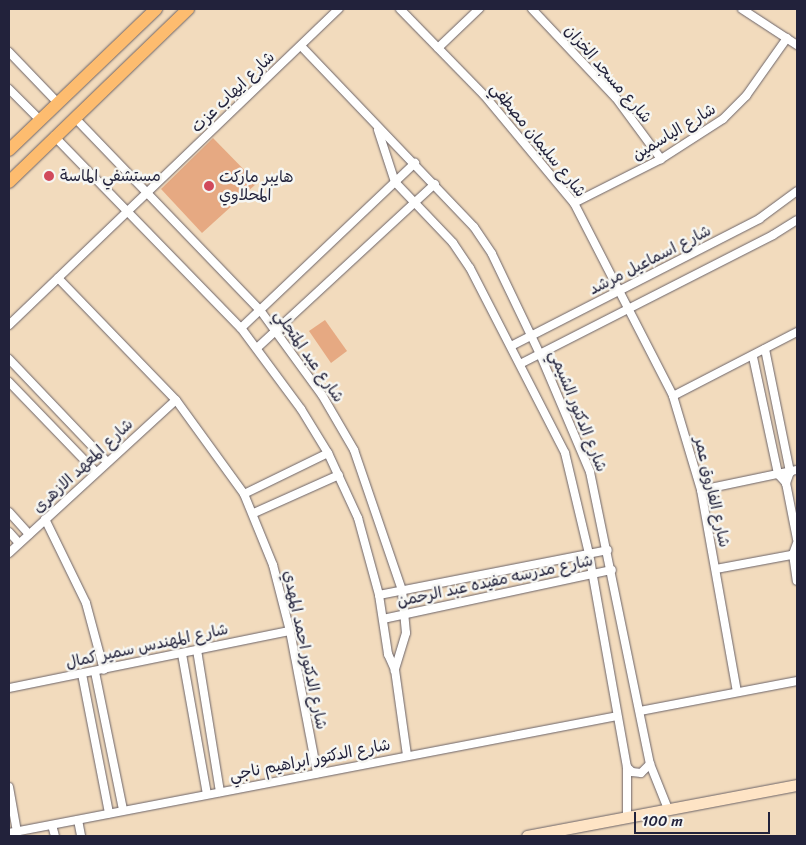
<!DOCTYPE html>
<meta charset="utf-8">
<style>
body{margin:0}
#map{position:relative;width:806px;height:845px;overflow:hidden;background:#f2dbbd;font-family:Sriracha,"Playpen Sans Arabic",sans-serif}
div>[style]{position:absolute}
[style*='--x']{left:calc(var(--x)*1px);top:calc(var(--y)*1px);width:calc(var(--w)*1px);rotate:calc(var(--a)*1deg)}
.building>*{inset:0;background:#e6a982}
.roads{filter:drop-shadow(0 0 1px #6b6368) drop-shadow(0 0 1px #6b6368)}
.street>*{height:8px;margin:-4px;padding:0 4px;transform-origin:4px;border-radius:4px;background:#fff}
.secondary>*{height:11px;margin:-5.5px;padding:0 5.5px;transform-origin:5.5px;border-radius:5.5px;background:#fee4c5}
.primary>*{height:12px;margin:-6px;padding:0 6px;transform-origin:6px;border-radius:6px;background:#fdbc6f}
.dots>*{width:14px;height:14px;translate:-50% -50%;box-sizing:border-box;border:2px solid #f6f6f2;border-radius:50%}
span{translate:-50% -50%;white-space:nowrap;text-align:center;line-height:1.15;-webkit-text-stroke:5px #f6f6f2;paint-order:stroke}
.street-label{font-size:16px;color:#22223b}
.poi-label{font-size:16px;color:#22223b}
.left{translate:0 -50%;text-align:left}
.frame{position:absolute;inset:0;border:10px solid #22223b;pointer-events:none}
.scale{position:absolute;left:634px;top:812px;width:136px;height:22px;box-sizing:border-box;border:2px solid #22223b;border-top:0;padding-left:6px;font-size:15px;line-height:18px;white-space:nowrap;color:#22223b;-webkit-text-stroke:4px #f6f6f2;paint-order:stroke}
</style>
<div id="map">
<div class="building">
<div style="clip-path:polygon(213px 138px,257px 183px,202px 233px,161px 189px)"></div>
<div style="clip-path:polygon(325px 320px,347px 351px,331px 363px,309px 331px)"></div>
</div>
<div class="roads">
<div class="street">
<div style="--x:400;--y:9;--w:120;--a:45.7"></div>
<div style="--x:484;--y:95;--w:141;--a:50.2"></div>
<div style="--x:574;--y:203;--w:217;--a:62.8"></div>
<div style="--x:673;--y:396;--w:98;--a:73.4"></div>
<div style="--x:701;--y:490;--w:205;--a:79.9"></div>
<div style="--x:532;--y:9;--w:122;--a:46.7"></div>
<div style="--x:616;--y:98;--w:76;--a:53.6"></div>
<div style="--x:742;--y:9;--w:66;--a:33.2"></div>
<div style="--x:301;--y:46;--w:250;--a:46.3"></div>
<div style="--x:474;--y:227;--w:32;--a:56"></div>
<div style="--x:492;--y:254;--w:111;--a:64.4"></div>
<div style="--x:540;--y:354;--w:128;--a:67"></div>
<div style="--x:590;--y:472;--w:298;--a:78.4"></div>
<div style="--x:650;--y:764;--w:48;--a:68.2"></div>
<div style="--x:438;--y:48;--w:57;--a:-43.6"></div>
<div style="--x:9;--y:52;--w:71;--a:46.1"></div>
<div style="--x:9;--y:89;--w:44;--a:45"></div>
<div style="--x:75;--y:118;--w:267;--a:46.1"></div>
<div style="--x:260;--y:310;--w:105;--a:53.9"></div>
<div style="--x:322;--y:395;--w:64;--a:59.8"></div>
<div style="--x:354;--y:450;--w:148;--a:71.1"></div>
<div style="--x:402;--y:590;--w:43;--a:84.7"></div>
<div style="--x:406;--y:633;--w:39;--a:107"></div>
<div style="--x:378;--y:130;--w:55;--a:71.9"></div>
<div style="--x:395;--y:182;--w:84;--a:46.4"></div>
<div style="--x:453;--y:243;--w:30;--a:56"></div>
<div style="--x:470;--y:268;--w:208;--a:62.8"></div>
<div style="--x:565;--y:453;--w:104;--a:76.6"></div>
<div style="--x:589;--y:554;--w:216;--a:79.9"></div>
<div style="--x:627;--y:767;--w:50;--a:90"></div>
<div style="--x:54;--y:136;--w:268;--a:45.8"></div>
<div style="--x:241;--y:328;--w:101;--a:53.5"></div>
<div style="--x:301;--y:409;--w:52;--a:58.5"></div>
<div style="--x:328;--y:453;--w:72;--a:65.2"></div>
<div style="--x:358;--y:518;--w:80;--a:74.7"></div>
<div style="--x:379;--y:595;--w:60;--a:81.3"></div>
<div style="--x:388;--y:654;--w:17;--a:66"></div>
<div style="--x:395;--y:670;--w:86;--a:82"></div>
<div style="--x:574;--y:203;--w:97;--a:-26.8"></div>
<div style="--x:661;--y:159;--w:74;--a:-32.8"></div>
<div style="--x:723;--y:119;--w:33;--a:-45"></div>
<div style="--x:746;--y:96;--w:71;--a:-54.7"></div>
<div style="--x:58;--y:278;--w:170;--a:46"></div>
<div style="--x:176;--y:400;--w:116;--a:54.1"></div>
<div style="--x:244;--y:494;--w:77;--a:67.8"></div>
<div style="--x:273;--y:565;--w:68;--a:75.6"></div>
<div style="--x:290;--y:631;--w:145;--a:79.2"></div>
<div style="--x:9;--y:325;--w:457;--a:-43.8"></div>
<div style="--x:241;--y:328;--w:240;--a:-43.5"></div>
<div style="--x:511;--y:346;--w:279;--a:-27.1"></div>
<div style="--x:759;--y:219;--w:47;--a:-36.4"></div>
<div style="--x:257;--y:348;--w:242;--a:-42.7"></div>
<div style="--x:765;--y:349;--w:126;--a:78.5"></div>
<div style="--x:790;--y:472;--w:12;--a:110"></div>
<div style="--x:786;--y:483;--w:57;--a:78.9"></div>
<div style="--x:753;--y:357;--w:120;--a:77.9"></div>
<div style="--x:778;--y:474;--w:12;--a:48"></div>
<div style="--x:9;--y:359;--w:141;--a:46.4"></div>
<div style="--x:520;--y:364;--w:284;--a:-27"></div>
<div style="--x:773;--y:235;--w:28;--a:-32"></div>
<div style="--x:9;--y:382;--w:124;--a:46"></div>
<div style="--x:673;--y:396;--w:140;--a:-27.3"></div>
<div style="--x:701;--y:490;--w:98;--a:-11.8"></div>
<div style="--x:244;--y:494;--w:93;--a:-26"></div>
<div style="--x:9;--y:512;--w:30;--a:48"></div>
<div style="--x:254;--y:513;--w:93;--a:-24.1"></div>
<div style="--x:45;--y:519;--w:93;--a:64"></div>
<div style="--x:86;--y:603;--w:69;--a:75"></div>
<div style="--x:9;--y:532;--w:15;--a:48"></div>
<div style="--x:797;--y:543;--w:12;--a:110"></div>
<div style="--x:793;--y:554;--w:27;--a:82"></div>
<div style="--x:9;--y:553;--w:226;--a:-42.5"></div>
<div style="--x:716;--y:569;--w:82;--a:-10.5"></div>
<div style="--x:379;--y:595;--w:233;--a:-11.1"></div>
<div style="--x:383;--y:619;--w:234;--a:-12.1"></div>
<div style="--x:197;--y:650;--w:144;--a:80.8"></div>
<div style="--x:182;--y:654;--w:142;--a:79.9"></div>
<div style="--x:95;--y:672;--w:141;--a:78.5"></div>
<div style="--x:82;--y:674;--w:142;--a:79"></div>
<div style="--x:9;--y:688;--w:287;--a:-11.5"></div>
<div style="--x:640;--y:711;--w:160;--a:-10.8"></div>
<div style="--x:627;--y:767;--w:7;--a:45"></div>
<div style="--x:632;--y:772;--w:9;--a:6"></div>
<div style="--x:641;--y:773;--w:13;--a:-45"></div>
<div style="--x:9;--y:787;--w:46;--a:79.9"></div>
<div style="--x:78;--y:820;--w:16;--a:79"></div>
<div style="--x:52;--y:825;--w:11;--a:75"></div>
<div style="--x:9;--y:833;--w:619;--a:-10.89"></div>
</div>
<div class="secondary">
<div style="--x:527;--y:836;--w:275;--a:-10.7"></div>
</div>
<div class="primary">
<div style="--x:9;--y:150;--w:204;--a:-43.8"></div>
<div style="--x:9;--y:182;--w:249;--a:-44"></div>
</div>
</div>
<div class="dots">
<div style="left:49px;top:176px;background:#d1495b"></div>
<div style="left:209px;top:186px;background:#d1495b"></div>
</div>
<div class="street-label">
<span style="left:608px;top:74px;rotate:49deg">شارع مسجد الخزان</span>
<span style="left:233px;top:92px;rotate:-44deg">شارع ايهاب عزت</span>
<span style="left:674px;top:132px;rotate:-31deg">شارع الياسمين</span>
<span style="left:538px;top:140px;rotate:51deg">شارع سليمان مصطفي</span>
<span style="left:650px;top:260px;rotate:-27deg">شارع اسماعيل مرشد</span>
<span style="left:309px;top:356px;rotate:55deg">شارع عبد المتجلي</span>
<span style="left:578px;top:411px;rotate:68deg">شارع الدكتور الشيمي</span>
<span style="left:83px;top:466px;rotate:-43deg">شارع المعهد الازهرى</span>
<span style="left:712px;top:492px;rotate:77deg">شارع الفاروق عمر</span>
<span style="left:495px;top:581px;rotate:-12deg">شارع مدرسه مفيده عبد الرحمن</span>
<span style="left:147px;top:646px;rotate:-12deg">شارع المهندس سمير كمال</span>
<span style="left:305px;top:650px;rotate:78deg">شارع الدكتور احمد المهدي</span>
<span style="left:310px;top:760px;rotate:-11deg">شارع الدكتور ابراهيم ناجي</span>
</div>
<div class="poi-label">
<span class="left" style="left:60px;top:176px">مستشفي الماسة</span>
<span class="left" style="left:219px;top:186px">هايبر ماركت<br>المحلاوي</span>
</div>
<div class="frame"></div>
<div class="scale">100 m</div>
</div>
